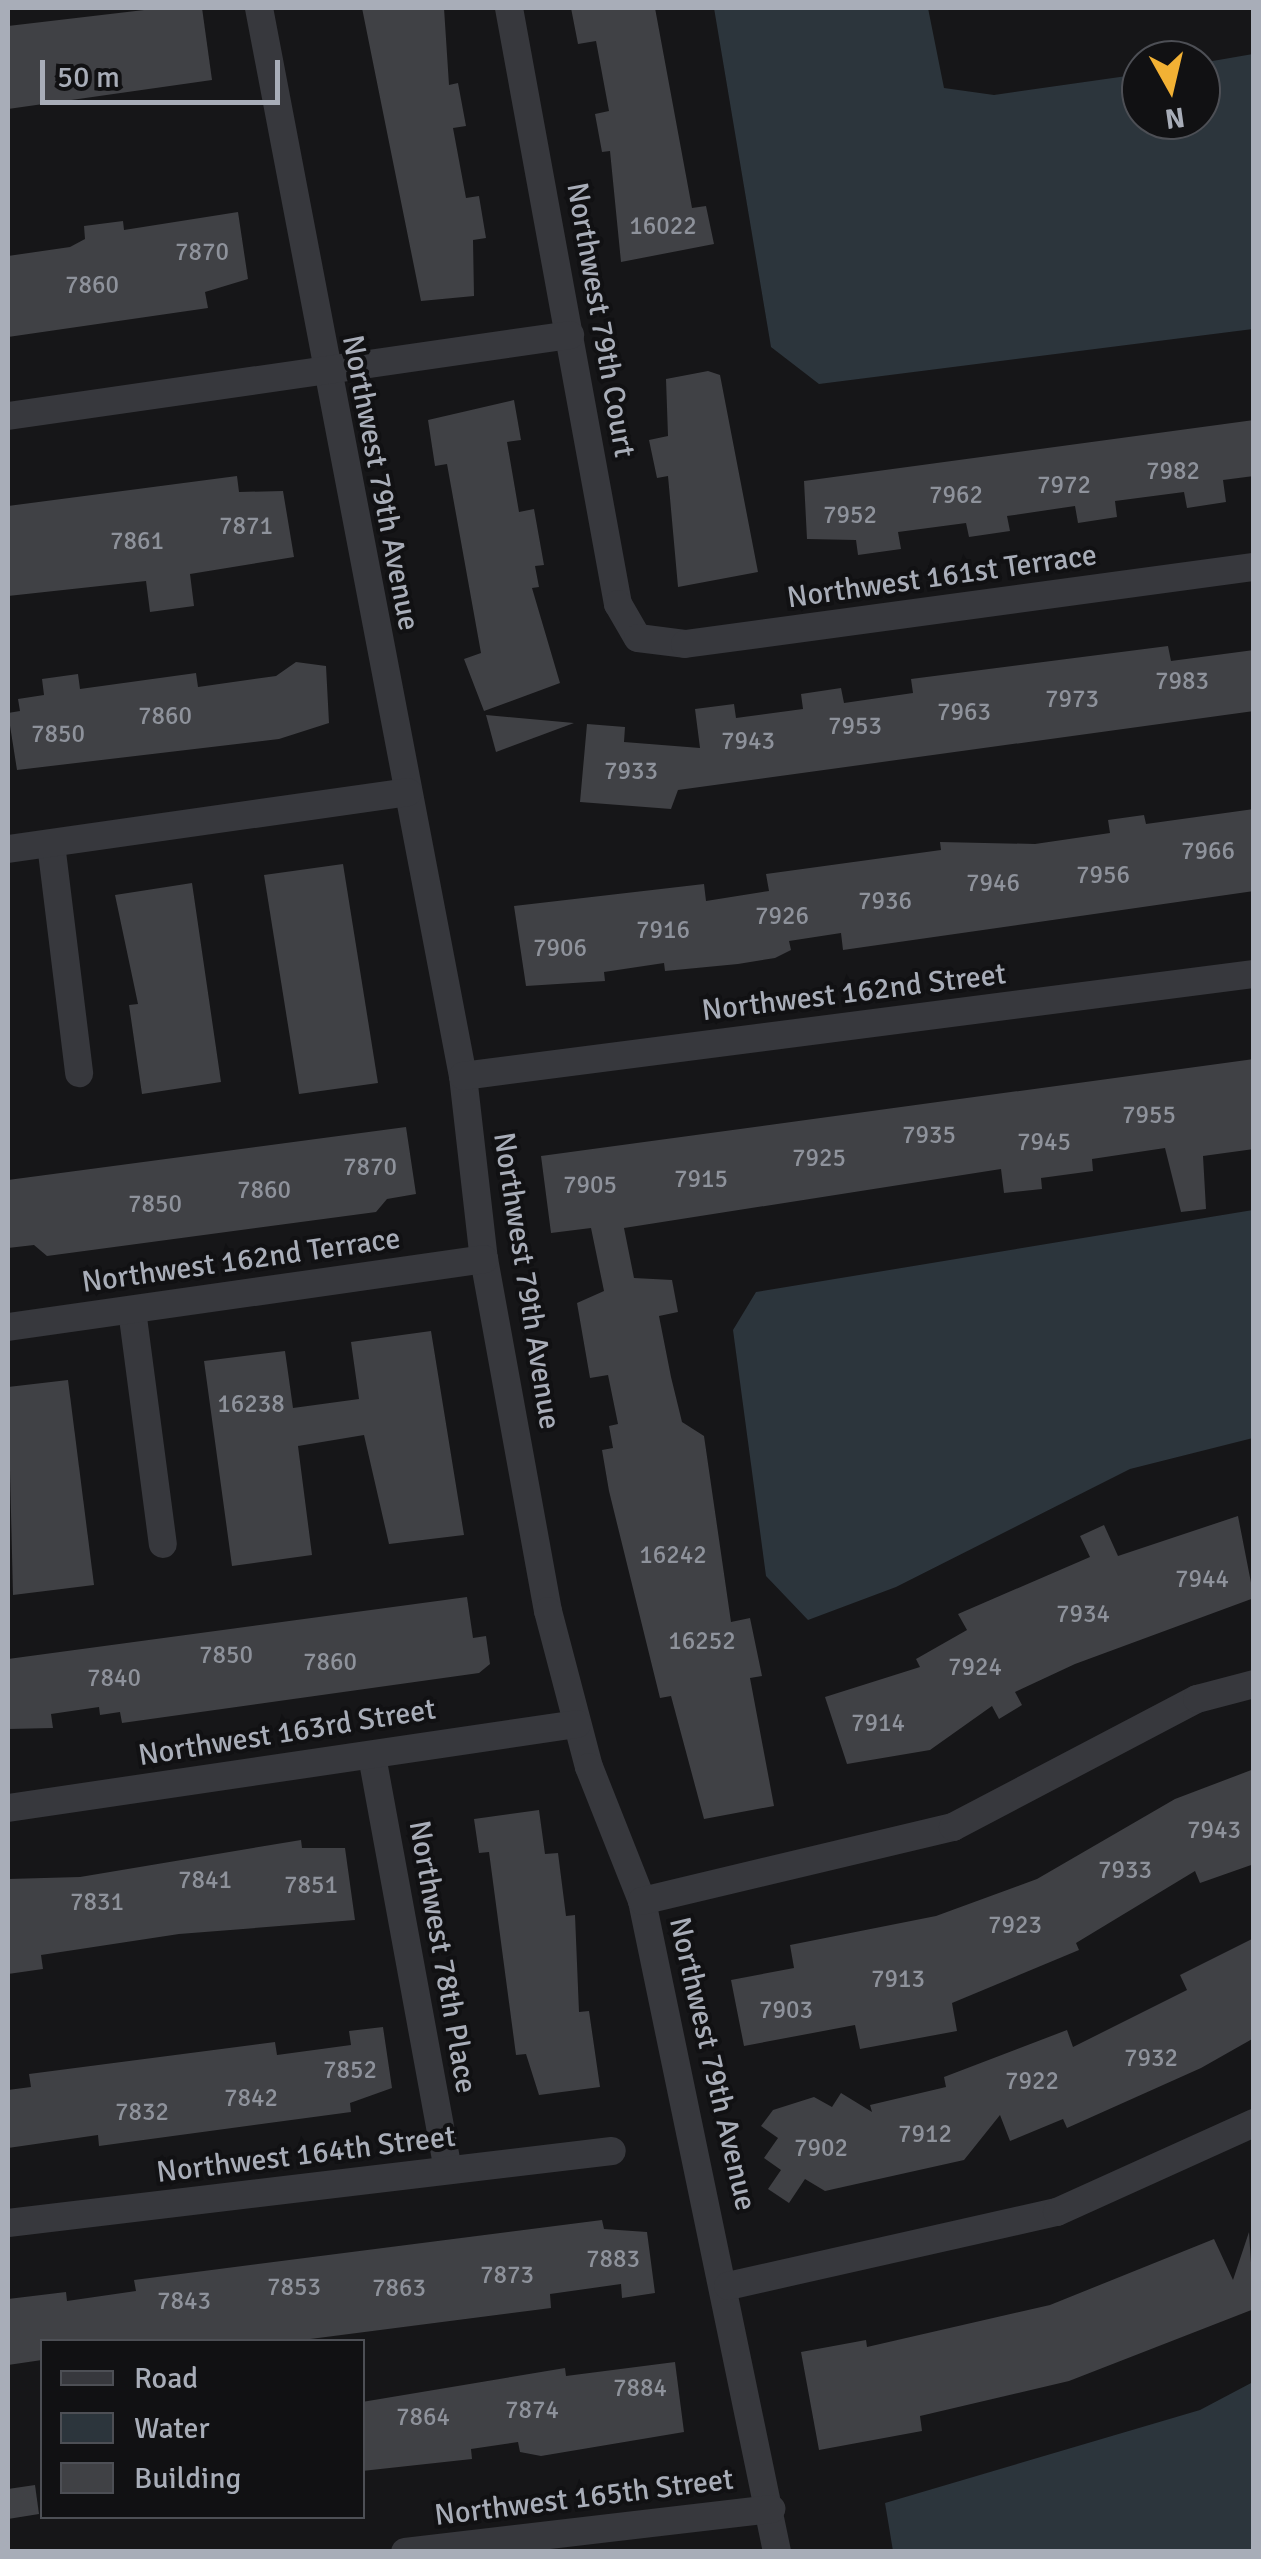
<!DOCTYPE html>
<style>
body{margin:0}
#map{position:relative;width:1261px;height:2559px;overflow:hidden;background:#161618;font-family:Signika,sans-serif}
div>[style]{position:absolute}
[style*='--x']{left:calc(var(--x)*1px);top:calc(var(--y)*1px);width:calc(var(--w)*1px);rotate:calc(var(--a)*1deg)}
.water>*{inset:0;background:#2c353c}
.building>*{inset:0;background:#404145}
.street>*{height:28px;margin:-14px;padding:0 14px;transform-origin:14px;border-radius:14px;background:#37383d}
span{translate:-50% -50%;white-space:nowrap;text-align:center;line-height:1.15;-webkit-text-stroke:8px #111113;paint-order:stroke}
.number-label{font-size:25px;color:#8e929b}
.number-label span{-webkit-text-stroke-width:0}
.street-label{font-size:30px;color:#a8adb8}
.frame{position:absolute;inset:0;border:10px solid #a8adb8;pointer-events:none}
.legend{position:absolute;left:40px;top:2339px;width:325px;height:180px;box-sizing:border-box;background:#111113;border:2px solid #4d4f55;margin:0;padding:12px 18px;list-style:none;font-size:30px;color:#a8adb8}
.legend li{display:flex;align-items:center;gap:20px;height:50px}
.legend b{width:50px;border:2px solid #4d4f55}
.north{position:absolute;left:1121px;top:40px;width:100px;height:100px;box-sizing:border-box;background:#111113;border:2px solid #4d4f55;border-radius:50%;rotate:172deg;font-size:28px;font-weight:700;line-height:40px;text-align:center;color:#a8adb8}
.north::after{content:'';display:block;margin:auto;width:35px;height:45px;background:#f2b134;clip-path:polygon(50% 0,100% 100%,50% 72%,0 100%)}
.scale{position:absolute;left:40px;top:60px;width:240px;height:45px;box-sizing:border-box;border:5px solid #a8adb8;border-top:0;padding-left:12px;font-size:30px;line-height:35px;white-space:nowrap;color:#a8adb8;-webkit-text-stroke:8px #111113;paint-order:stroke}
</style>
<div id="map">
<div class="water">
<div style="clip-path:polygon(714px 8px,928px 8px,944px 88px,994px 95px,1141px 74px,1141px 120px,1201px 120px,1201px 63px,1253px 54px,1253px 329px,819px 384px,771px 347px)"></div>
<div style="clip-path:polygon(1253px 1210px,1253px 1438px,1130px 1469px,896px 1587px,808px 1620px,766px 1576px,733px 1330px,756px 1292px)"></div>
<div style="clip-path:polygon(1253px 2382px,1253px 2551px,893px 2551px,885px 2503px,1200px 2410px)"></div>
</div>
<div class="building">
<div style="clip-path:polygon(161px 8px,202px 8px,212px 80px,8px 109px,8px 26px)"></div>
<div style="clip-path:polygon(362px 8px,444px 8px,449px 85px,458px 83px,466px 126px,453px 128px,466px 198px,479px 196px,486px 238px,473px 240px,474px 296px,421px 301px)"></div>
<div style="clip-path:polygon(571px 8px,655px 8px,692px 208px,706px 206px,714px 244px,621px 262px,610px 151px,602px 152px,595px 114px,609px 111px,596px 41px,578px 44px)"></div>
<div style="clip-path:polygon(238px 212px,248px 279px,205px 292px,208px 308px,8px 337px,8px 256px,70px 247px,85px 239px,84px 226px,123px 221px,124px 230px)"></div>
<div style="clip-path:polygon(708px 371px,720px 375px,758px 572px,678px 587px,668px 476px,657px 478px,649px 440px,668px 436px,666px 379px)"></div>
<div style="clip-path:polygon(514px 400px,521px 440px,507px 442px,519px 512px,534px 509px,544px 565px,535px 566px,539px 587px,532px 588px,560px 683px,484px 711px,464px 659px,481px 653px,447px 464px,435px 466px,428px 420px)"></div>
<div style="clip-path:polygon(1254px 420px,1254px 476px,1223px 480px,1226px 502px,1187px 508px,1184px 492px,1115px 501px,1117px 517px,1078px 523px,1075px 506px,1007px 516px,1010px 531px,969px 537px,966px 523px,898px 532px,901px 549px,858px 555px,856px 540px,807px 539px,804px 481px)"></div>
<div style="clip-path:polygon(237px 476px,239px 492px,283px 491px,294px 557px,190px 574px,194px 606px,150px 612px,146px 581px,8px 596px,8px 506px)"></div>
<div style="clip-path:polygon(1168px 646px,1171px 661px,1254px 650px,1254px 711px,678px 790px,671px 809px,580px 802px,587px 724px,625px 727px,624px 742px,700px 748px,695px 709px,734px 704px,736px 718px,803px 709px,801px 694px,841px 688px,844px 703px,913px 693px,911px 679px)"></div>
<div style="clip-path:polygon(296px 662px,326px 666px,329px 723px,279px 739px,17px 770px,8px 713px,20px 711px,18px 699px,44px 695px,42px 679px,78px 674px,80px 689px,196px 673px,198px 687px,276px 676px)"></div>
<div style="clip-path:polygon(486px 715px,574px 723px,496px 752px)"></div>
<div style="clip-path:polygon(1254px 809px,1254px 891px,843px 950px,841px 933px,789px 941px,791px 950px,775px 958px,738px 964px,665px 971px,664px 963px,604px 972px,605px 981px,526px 986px,514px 906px,704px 884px,706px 901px,769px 891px,766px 874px,941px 850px,940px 842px,1035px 844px,1110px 833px,1108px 820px,1144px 815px,1146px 824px)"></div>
<div style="clip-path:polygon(343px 864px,378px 1083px,299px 1094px,264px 875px)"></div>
<div style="clip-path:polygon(192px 883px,221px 1082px,142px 1094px,129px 1005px,138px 1004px,115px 895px)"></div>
<div style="clip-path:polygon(1254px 1059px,1254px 1149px,1203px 1156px,1206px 1209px,1181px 1212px,1165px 1148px,1092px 1159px,1093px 1171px,1041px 1178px,1042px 1189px,1004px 1193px,1001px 1169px,624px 1228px,634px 1278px,672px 1280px,678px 1312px,659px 1316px,671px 1377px,682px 1422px,704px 1436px,731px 1622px,750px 1618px,762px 1676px,750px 1678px,774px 1806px,704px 1819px,671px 1696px,660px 1698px,609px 1491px,602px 1450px,613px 1448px,609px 1426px,618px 1424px,608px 1375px,590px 1378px,577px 1303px,604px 1291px,591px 1228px,551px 1233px,541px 1156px)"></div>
<div style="clip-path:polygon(406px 1127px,416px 1194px,387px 1199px,376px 1212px,47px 1256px,34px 1245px,8px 1248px,8px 1180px)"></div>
<div style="clip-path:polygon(431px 1331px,464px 1535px,389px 1544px,364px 1435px,298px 1446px,312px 1555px,232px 1566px,204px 1361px,285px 1351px,293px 1408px,359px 1399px,351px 1342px)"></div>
<div style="clip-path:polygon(68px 1380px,94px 1585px,13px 1595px,8px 1387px)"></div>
<div style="clip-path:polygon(1238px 1516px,1254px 1598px,1075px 1664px,1015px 1692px,1022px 1705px,999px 1719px,992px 1706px,930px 1750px,847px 1764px,825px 1697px,920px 1667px,916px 1659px,967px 1630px,958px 1614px,1090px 1557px,1080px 1536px,1104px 1525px,1118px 1556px)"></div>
<div style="clip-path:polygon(467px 1597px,473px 1638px,486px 1636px,490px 1664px,479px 1673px,122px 1723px,120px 1712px,100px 1715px,99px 1707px,51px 1714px,53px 1728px,8px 1729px,8px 1659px)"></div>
<div style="clip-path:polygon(1254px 1769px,1254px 1864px,1200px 1883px,1195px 1871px,1076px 1943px,1079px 1950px,952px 2003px,957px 2031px,860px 2049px,855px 2025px,744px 2046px,731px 1980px,794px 1968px,790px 1945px,936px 1916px,1037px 1879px,1175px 1799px)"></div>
<div style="clip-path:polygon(539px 1810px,545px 1854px,558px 1853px,566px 1916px,575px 1915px,579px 2012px,589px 2011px,600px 2087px,539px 2095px,526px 2054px,516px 2055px,489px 1852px,479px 1853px,474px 1819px)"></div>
<div style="clip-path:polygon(301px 1840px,302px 1848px,345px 1848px,355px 1920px,179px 1934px,41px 1955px,43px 1969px,8px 1974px,8px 1879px,80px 1877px)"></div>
<div style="clip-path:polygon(1254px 1938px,1254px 2038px,1201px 2068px,1067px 2128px,1063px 2119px,1010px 2141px,1000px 2115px,964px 2160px,825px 2191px,805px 2179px,789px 2203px,768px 2189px,781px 2170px,764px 2158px,778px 2138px,761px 2126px,773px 2110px,814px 2097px,832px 2107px,841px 2093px,872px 2112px,870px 2105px,946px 2087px,944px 2077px,1067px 2030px,1073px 2047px,1187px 1990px,1180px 1975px)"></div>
<div style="clip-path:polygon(383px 2027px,392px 2088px,350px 2103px,351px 2112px,99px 2146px,98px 2135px,8px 2148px,8px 2090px,31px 2087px,29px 2074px,275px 2042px,277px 2055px,351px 2045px,349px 2031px)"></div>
<div style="clip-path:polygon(602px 2220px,604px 2229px,647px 2232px,655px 2293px,622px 2298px,621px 2284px,550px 2294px,551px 2308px,287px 2342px,42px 2342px,42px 2360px,8px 2365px,8px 2299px,66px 2292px,67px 2301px,136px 2291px,134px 2280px)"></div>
<div style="clip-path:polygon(1249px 2232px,1254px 2309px,1069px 2381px,920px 2416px,922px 2431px,819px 2450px,801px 2352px,866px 2340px,867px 2347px,1050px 2305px,1214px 2239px,1233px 2280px)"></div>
<div style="clip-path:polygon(675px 2362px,684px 2432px,541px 2456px,520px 2452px,518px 2442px,471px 2449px,472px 2459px,362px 2471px,362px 2402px,565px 2368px,566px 2376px)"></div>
<div style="clip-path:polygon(35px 2485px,39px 2514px,8px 2519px,8px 2489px)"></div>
</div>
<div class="street">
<div style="--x:259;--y:8;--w:1087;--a:79.19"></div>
<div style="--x:463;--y:1076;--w:184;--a:83.5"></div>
<div style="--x:484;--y:1259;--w:358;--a:79.7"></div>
<div style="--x:548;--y:1611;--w:161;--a:75.3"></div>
<div style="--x:589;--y:1767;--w:144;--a:68.4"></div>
<div style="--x:642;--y:1901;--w:665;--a:78.28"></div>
<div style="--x:509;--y:8;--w:606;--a:79.64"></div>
<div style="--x:618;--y:604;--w:39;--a:60"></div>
<div style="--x:638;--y:638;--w:47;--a:7.3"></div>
<div style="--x:685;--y:644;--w:574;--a:-7.71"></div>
<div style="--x:8;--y:416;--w:568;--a:-8.2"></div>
<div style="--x:51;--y:844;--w:231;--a:83"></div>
<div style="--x:8;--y:849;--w:404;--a:-8.1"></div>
<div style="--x:463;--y:1076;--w:798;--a:-7.35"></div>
<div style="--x:132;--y:1310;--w:236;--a:82.5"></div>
<div style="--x:8;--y:1327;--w:481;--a:-8.1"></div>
<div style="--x:372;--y:1756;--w:421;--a:79.6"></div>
<div style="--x:8;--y:1808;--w:575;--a:-8.4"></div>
<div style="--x:642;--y:1901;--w:320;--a:-13.4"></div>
<div style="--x:953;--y:1827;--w:276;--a:-27.7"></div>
<div style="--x:1197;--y:1699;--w:59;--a:-14.7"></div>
<div style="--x:8;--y:2223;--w:608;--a:-6.8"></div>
<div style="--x:728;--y:2286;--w:337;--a:-12.7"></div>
<div style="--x:1057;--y:2212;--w:216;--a:-24.3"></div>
<div style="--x:405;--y:2552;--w:369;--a:-6.7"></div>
</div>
<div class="number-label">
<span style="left:663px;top:226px">16022</span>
<span style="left:202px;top:252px">7870</span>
<span style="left:92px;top:285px">7860</span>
<span style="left:1173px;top:471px">7982</span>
<span style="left:1064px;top:485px">7972</span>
<span style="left:956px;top:495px">7962</span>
<span style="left:850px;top:515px">7952</span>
<span style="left:246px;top:526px">7871</span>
<span style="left:137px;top:541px">7861</span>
<span style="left:1182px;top:681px">7983</span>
<span style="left:1072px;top:699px">7973</span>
<span style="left:964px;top:712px">7963</span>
<span style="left:165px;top:716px">7860</span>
<span style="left:855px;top:726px">7953</span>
<span style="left:58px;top:734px">7850</span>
<span style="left:748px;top:741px">7943</span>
<span style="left:631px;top:771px">7933</span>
<span style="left:1208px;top:851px">7966</span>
<span style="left:1103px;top:875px">7956</span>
<span style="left:993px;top:883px">7946</span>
<span style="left:885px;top:901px">7936</span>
<span style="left:782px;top:916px">7926</span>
<span style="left:663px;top:930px">7916</span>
<span style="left:560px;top:948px">7906</span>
<span style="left:1149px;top:1115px">7955</span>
<span style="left:929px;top:1135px">7935</span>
<span style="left:1044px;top:1142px">7945</span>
<span style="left:819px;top:1158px">7925</span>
<span style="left:370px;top:1167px">7870</span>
<span style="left:701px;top:1179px">7915</span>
<span style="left:590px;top:1185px">7905</span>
<span style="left:264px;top:1190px">7860</span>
<span style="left:155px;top:1204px">7850</span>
<span style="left:251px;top:1404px">16238</span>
<span style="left:673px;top:1555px">16242</span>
<span style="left:1202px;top:1579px">7944</span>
<span style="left:1083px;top:1614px">7934</span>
<span style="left:702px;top:1641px">16252</span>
<span style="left:226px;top:1655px">7850</span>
<span style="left:330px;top:1662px">7860</span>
<span style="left:975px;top:1667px">7924</span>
<span style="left:114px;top:1678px">7840</span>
<span style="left:878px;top:1723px">7914</span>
<span style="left:1214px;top:1830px">7943</span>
<span style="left:1125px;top:1870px">7933</span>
<span style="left:205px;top:1880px">7841</span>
<span style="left:311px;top:1885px">7851</span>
<span style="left:97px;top:1902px">7831</span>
<span style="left:1015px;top:1925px">7923</span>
<span style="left:898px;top:1979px">7913</span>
<span style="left:786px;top:2010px">7903</span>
<span style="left:1151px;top:2058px">7932</span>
<span style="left:350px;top:2070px">7852</span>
<span style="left:1032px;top:2081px">7922</span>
<span style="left:251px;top:2098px">7842</span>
<span style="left:142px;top:2112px">7832</span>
<span style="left:925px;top:2134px">7912</span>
<span style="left:821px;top:2148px">7902</span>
<span style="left:613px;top:2259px">7883</span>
<span style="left:507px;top:2275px">7873</span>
<span style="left:294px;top:2287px">7853</span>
<span style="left:399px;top:2288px">7863</span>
<span style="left:184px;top:2301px">7843</span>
<span style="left:640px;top:2388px">7884</span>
<span style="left:532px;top:2410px">7874</span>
<span style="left:423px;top:2417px">7864</span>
</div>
<div class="street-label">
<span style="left:600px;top:320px;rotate:80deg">Northwest 79th Court</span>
<span style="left:380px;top:483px;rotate:79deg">Northwest 79th Avenue</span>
<span style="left:942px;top:577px;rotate:-8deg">Northwest 161st Terrace</span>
<span style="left:854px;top:993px;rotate:-7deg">Northwest 162nd Street</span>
<span style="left:241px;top:1261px;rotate:-8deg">Northwest 162nd Terrace</span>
<span style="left:526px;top:1281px;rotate:81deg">Northwest 79th Avenue</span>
<span style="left:287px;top:1733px;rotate:-9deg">Northwest 163rd Street</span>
<span style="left:442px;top:1957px;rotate:80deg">Northwest 78th Place</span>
<span style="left:712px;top:2064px;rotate:77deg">Northwest 79th Avenue</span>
<span style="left:306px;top:2155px;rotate:-7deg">Northwest 164th Street</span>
<span style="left:584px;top:2498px;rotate:-7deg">Northwest 165th Street</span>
</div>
<div class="frame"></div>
<ul class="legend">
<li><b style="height:12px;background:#37383d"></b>Road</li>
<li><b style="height:28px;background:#2c353c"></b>Water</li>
<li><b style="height:28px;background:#404145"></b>Building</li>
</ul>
<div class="north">N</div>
<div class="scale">50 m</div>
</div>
